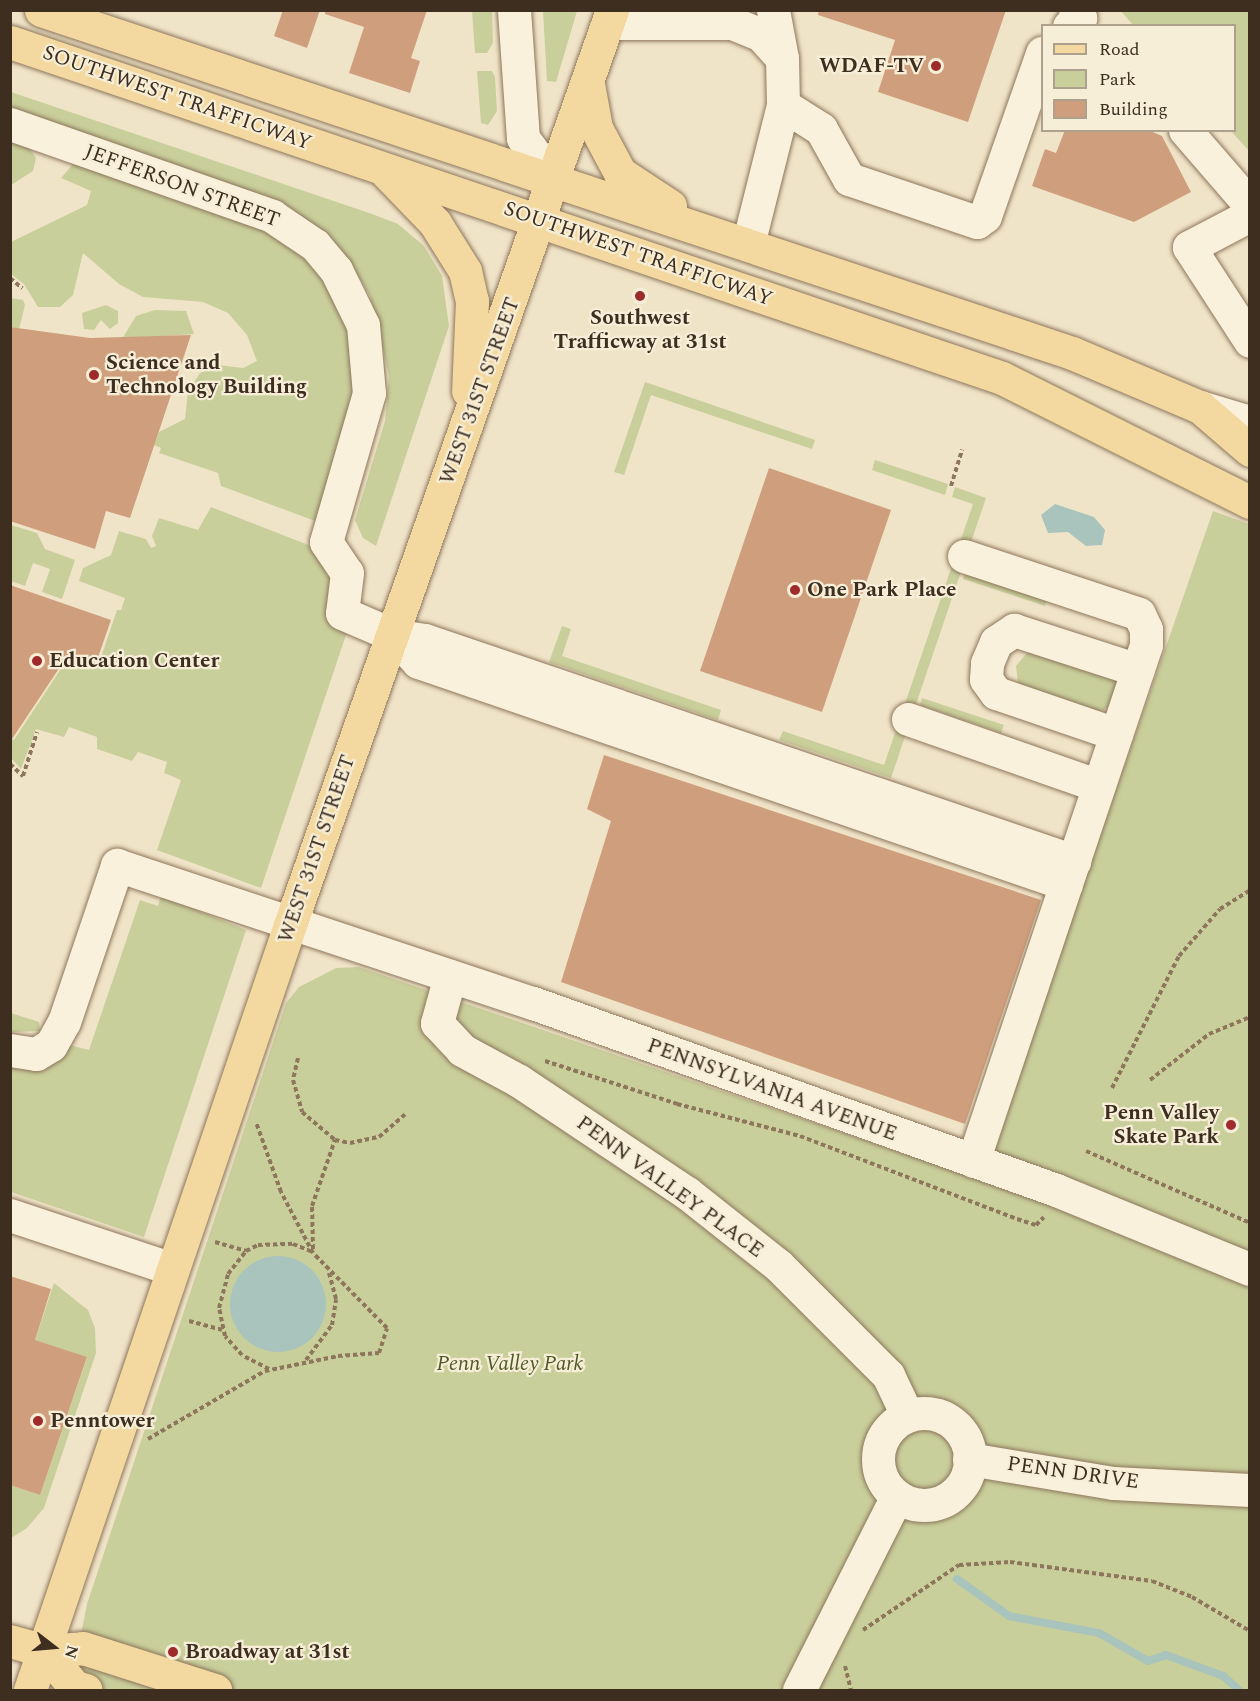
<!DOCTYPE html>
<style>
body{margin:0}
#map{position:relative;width:1260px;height:1701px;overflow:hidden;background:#f0e4c8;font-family:Spectral,serif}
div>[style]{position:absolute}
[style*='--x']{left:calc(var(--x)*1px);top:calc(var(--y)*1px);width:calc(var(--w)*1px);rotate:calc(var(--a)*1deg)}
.green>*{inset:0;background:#c9cf9b}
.water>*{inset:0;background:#a9c4bc}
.round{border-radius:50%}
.stream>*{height:8px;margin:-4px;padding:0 4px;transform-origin:4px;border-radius:4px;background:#a9c4bc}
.building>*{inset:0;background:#cf9f7d}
.path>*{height:4px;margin-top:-2px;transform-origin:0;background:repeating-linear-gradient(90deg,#8d765c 0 4.5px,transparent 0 7.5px)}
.roads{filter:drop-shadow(0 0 2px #8d765c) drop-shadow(0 0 2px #8d765c)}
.minor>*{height:33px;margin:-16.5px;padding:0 16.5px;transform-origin:16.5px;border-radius:16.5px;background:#faf1dc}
.minor>.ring{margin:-16.5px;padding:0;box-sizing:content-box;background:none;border:33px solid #faf1dc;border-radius:50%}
.major>*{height:33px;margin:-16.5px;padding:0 16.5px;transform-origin:16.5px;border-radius:16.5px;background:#f3d9a0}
.dots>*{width:16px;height:16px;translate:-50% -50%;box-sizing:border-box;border:3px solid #f7eed8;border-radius:50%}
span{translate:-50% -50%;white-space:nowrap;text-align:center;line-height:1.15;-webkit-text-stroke:4.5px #f7eed8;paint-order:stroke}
.poi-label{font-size:21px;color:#3d2e20;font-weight:700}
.right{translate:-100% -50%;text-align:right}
.left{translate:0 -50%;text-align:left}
.street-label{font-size:21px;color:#3d2e20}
.park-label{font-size:21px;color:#4d5a26;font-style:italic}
.frame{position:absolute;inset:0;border:12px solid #3d2e20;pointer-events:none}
.legend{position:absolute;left:1041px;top:24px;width:195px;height:108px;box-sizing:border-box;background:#f7eed8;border:2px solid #ada18e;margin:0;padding:8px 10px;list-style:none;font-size:18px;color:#3d2e20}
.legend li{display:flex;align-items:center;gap:12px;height:30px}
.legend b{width:30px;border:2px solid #ada18e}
.north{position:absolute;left:24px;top:1617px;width:60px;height:60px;-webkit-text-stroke:4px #f7eed8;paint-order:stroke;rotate:106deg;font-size:16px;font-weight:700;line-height:24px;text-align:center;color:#3d2e20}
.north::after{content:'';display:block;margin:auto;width:21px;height:27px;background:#3d2e20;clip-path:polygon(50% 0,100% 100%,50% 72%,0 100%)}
</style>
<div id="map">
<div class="green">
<div style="clip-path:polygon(472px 11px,492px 11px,493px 43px,487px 53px,475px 53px)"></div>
<div style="clip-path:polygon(543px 11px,577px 11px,556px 82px,547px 81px)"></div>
<div style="clip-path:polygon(1121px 11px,1249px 11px,1249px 151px,1231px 131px,1234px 130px,1234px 26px,1133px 25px)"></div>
<div style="clip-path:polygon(477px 71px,492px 71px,495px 77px,497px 111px,488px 125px,481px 123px)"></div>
<div style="clip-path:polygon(11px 92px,372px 214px,398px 224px,424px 246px,442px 276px,449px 326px,376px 546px,363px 538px,355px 520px,385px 421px,389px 376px,370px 296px,349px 260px,284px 204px,11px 109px)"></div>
<div style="clip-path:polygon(11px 139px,28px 146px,36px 158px,33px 171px,11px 185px)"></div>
<div style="clip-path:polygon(75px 162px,250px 219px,306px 256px,346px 313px,359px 385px,315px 521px,221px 486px,218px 473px,159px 453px,161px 448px,154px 445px,159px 432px,185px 419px,188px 392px,200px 373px,218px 365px,243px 368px,257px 361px,247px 335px,228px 313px,203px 302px,143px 297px,119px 284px,83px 253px,73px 295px,60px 307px,38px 307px,24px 284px,11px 274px,11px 242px,87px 205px,91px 191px,61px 178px)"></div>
<div style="clip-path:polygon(11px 298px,23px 300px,25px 305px,19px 329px,11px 327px)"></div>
<div style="clip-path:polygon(106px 305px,118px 311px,118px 323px,110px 329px,101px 320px,94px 330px,84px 329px,82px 313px)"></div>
<div style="clip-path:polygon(155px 310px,186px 311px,194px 334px,122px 339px,136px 316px)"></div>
<div style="clip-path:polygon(645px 382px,815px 440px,812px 449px,651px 395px,624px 475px,614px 472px)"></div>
<div style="clip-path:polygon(875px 460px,948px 484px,945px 495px,872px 470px)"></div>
<div style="clip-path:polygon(955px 487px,986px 498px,891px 778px,779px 740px,783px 731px,884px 765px,973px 504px,952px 497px)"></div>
<div style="clip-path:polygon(211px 507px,311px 546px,324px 556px,348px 629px,261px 888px,157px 850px,181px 780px,164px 773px,167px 762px,138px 752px,132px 761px,97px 749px,97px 737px,69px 727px,64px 737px,36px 729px,21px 769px,11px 758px,10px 738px,14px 740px,68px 658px,97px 669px,117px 610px,121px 610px,125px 598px,79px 581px,83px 568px,111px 555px,119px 531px,146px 539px,151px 548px,156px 546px,152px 536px,159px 518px,198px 530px)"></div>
<div style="clip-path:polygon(1213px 511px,1249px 524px,1249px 1690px,70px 1690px,87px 1604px,286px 1003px,299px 987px,336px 968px,359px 967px,981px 1180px)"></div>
<div style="clip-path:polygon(11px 525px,37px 533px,45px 549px,75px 560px,62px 599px,42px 592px,50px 569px,33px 563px,25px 586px,11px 581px)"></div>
<div style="clip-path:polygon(966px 571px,1047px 599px,1045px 606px,963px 579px)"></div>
<div style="clip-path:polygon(562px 626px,571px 629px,562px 656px,721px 710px,718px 720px,549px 662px)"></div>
<div style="clip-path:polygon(1031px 648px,1112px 674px,1116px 682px,1111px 706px,1097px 713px,1024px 690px,1018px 683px,1016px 666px)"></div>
<div style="clip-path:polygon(922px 698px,1004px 725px,1001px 733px,920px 705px)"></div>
<div style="clip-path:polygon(161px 896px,246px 930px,144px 1237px,11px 1192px,10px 1064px,69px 1045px,89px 1050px,140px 900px,158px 906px)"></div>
<div style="clip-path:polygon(11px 1013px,39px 1022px,40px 1031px,11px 1032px)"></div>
<div style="clip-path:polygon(54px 1283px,88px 1310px,95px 1328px,96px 1353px,44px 1508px,27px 1528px,11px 1538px,10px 1485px,40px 1495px,87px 1358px,35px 1340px)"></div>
</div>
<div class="water">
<div style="clip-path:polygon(1055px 504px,1094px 517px,1105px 530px,1102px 545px,1086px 546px,1068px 532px,1048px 533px,1041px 515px)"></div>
<div class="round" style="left:230px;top:1256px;width:96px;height:96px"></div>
</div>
<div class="stream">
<div style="--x:957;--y:1579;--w:64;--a:35.4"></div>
<div style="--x:1009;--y:1616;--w:92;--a:10.7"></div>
<div style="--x:1099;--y:1633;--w:56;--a:29.7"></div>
<div style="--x:1148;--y:1661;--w:19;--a:-18"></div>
<div style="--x:1166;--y:1655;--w:61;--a:20.2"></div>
<div style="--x:1223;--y:1676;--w:21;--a:41"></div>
</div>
<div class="building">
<div style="clip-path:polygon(283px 10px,320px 10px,307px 48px,274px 36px)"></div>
<div style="clip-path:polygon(325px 10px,427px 10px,411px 58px,420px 61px,410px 93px,349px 73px,364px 27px,325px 14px)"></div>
<div style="clip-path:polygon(819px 10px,1006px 10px,968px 122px,878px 92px,895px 40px,818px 15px)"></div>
<div style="clip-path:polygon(1065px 130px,1148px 130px,1162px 136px,1191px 192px,1134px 222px,1032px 186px,1045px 149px,1056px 153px)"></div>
<div style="clip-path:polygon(10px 327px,90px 338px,191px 335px,130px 518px,106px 511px,95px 549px,10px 521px)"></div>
<div style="clip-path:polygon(769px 468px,891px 510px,822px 712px,700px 671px)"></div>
<div style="clip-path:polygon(10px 585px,111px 620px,95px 666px,68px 655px,10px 742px)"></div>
<div style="clip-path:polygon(604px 755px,1041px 900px,965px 1124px,561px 982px,611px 821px,587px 809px)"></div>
<div style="clip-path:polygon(10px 1276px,51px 1289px,35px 1340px,87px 1357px,40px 1495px,10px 1485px)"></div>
</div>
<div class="path">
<div style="--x:10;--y:278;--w:16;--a:40"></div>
<div style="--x:951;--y:486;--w:38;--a:-73"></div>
<div style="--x:10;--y:764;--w:18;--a:43"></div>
<div style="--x:23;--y:776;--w:46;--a:-72.3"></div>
<div style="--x:298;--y:1058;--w:23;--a:103"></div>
<div style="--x:293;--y:1080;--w:33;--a:74"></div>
<div style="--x:302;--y:1112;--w:43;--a:40.3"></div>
<div style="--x:545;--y:1061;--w:139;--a:18"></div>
<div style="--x:677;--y:1104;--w:127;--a:14.6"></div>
<div style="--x:800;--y:1136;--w:232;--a:20.9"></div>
<div style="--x:1017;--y:1219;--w:20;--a:18"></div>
<div style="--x:1036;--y:1225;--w:11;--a:-45"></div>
<div style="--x:1150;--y:1080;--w:75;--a:-37.9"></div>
<div style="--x:1209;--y:1034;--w:44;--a:-22.5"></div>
<div style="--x:1112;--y:1088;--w:148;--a:-63.1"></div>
<div style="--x:1179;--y:956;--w:62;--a:-48.9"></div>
<div style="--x:1220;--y:909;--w:36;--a:-32"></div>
<div style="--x:1086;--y:1151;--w:179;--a:23.7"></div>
<div style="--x:215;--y:1242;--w:32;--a:16"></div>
<div style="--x:313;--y:1249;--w:43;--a:-91.3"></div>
<div style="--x:312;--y:1206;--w:70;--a:-70.8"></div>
<div style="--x:335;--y:1140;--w:15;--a:11"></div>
<div style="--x:350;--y:1143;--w:30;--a:-12"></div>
<div style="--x:379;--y:1137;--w:37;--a:-41"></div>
<div style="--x:189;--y:1321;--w:34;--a:15"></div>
<div style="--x:306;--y:1360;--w:44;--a:-53.4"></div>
<div style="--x:332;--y:1325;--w:26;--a:-81"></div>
<div style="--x:336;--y:1299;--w:27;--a:-105"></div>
<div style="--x:269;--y:1369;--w:30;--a:-153"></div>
<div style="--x:242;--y:1355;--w:25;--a:-132"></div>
<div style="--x:225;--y:1336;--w:29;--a:-102"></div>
<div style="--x:219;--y:1308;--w:35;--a:-75"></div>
<div style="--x:228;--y:1274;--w:29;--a:-52"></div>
<div style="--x:246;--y:1251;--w:13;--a:-27"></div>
<div style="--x:258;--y:1245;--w:35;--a:-2"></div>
<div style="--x:293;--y:1244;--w:22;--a:22"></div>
<div style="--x:148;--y:1439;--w:135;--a:-30.2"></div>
<div style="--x:265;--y:1371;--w:75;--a:-11.6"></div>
<div style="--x:338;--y:1356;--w:41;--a:-4.2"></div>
<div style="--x:379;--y:1353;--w:26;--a:-72"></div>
<div style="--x:387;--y:1328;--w:105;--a:-134.6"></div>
<div style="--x:313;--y:1253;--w:69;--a:-117.7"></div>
<div style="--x:281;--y:1192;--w:74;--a:-109.7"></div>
<div style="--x:863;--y:1630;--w:116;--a:-34.1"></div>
<div style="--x:959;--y:1565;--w:51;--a:-3.4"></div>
<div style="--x:1010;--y:1562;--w:143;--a:7.6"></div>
<div style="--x:1152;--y:1581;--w:43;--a:21.8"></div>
<div style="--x:1192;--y:1597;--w:67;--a:30.4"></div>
<div style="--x:845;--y:1666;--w:25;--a:76"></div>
</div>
<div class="roads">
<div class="minor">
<div style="--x:514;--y:10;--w:128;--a:86"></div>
<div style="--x:523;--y:138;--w:52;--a:53.6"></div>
<div style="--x:773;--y:10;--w:49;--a:79.4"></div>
<div style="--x:608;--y:23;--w:124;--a:0"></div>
<div style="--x:732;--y:23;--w:31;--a:22"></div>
<div style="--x:761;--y:35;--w:31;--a:48"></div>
<div style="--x:782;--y:58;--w:47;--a:88.8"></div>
<div style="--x:783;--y:105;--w:143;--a:104.1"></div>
<div style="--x:1069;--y:26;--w:14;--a:-36"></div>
<div style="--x:1080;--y:18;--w:9;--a:-122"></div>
<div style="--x:783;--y:105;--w:45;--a:32.3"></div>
<div style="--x:821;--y:129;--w:57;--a:60.8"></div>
<div style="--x:849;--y:179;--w:135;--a:18.6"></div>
<div style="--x:977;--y:222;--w:10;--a:-37"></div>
<div style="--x:985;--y:216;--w:173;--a:-70.7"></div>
<div style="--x:10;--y:124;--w:278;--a:19.3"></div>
<div style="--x:272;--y:216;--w:52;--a:34"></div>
<div style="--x:315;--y:245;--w:33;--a:50"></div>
<div style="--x:336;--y:270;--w:61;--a:63.9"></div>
<div style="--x:363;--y:325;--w:68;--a:85"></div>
<div style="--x:369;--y:393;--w:155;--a:106.1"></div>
<div style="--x:326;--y:542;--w:37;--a:56"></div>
<div style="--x:347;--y:573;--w:40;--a:97.1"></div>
<div style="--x:342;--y:613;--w:56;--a:23.3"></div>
<div style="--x:393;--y:635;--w:32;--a:9"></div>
<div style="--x:425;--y:640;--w:686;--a:18.8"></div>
<div style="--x:1185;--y:130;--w:99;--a:49.1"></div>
<div style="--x:1250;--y:215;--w:69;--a:152.3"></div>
<div style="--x:1189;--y:247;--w:112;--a:57"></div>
<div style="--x:1200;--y:407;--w:52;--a:16.7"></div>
<div style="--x:964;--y:556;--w:184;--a:18.3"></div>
<div style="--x:1139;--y:614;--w:17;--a:65"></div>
<div style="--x:1146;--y:629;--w:16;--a:90"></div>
<div style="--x:1146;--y:645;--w:544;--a:108.53"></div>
<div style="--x:393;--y:635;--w:37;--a:47"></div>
<div style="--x:418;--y:662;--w:685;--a:18.91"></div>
<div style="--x:908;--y:719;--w:202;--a:19.3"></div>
<div style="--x:1116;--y:734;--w:127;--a:-161.1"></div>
<div style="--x:996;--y:693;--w:17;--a:-126"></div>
<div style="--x:986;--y:679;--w:16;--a:-86"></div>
<div style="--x:987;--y:663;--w:23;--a:-67"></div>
<div style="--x:996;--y:642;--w:22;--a:-34"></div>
<div style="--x:1014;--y:630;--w:130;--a:17.9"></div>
<div style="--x:450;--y:976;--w:49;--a:105.5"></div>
<div style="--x:437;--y:1023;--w:37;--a:47"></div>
<div style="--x:462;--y:1050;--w:65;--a:28.5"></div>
<div style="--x:519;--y:1081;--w:202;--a:33.7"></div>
<div style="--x:687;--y:1193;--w:116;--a:38.4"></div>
<div style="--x:778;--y:1265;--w:156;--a:45"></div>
<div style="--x:888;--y:1375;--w:44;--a:64.6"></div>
<div style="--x:10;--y:1050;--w:26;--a:9"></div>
<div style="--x:36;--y:1054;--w:17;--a:-31"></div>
<div style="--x:51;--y:1045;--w:26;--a:-61"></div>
<div style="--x:64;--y:1022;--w:166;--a:-71.3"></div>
<div style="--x:117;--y:865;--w:438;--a:18.4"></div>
<div style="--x:533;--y:1003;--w:555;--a:19.67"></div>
<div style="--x:1056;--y:1190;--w:209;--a:22.2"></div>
<div style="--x:10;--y:1215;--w:171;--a:18.4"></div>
<div class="ring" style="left:878px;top:1413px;width:59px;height:59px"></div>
<div style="--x:969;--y:1459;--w:146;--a:9.5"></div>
<div style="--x:1113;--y:1483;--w:137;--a:2.9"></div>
<div style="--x:799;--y:1690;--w:217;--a:-63.2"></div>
</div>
<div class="major">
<div style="--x:41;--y:10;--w:1087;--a:18.4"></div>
<div style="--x:1072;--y:353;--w:139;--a:22.9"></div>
<div style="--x:1200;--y:407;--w:66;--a:40.7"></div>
<div style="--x:10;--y:42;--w:1047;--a:18.71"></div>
<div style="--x:1002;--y:378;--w:277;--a:26.6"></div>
<div style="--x:588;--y:84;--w:45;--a:79.7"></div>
<div style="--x:596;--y:128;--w:51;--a:61.9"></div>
<div style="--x:620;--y:173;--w:60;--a:33.4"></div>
<div style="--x:386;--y:172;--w:71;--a:46.1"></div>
<div style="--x:435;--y:223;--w:57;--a:58"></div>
<div style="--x:465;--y:271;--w:31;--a:77"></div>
<div style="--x:472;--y:301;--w:90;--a:92.5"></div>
<div style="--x:10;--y:1641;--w:35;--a:16"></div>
<div style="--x:44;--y:1651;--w:39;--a:-4"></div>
<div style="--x:83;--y:1648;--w:139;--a:17.7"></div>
<div style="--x:44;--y:1651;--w:48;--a:49.3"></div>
<div style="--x:75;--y:1687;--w:11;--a:15"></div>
<div style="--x:30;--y:1690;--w:808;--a:-71.23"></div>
<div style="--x:290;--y:925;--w:970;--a:-70.61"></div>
</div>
</div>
<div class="dots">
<div style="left:936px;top:66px;background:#9e2a2b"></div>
<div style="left:640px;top:296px;background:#9e2a2b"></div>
<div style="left:94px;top:375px;background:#9e2a2b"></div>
<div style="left:795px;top:590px;background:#9e2a2b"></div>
<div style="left:37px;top:661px;background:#9e2a2b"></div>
<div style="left:1231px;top:1125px;background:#9e2a2b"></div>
<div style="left:38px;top:1421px;background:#9e2a2b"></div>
<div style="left:173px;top:1652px;background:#9e2a2b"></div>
</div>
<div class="poi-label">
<span class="right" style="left:924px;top:66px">WDAF-TV</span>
<span style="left:640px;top:330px">Southwest<br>Trafficway at 31st</span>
<span class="left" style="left:106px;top:375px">Science and<br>Technology Building</span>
<span class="left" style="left:807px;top:590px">One Park Place</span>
<span class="left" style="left:49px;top:661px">Education Center</span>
<span class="right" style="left:1219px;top:1125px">Penn Valley<br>Skate Park</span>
<span class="left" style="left:50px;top:1421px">Penntower</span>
<span class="left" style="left:185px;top:1652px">Broadway at 31st</span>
</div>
<div class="street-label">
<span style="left:177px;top:98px;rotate:19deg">SOUTHWEST TRAFFICWAY</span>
<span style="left:182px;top:186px;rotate:20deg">JEFFERSON STREET</span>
<span style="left:638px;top:254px;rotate:19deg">SOUTHWEST TRAFFICWAY</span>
<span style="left:480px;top:391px;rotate:-70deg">WEST 31ST STREET</span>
<span style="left:317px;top:849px;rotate:-71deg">WEST 31ST STREET</span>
<span style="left:772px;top:1090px;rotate:20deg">PENNSYLVANIA AVENUE</span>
<span style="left:670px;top:1187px;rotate:36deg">PENN VALLEY PLACE</span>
<span style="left:1073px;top:1473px;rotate:8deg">PENN DRIVE</span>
</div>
<div class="park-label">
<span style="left:510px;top:1364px">Penn Valley Park</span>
</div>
<div class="frame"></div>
<ul class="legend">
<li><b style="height:8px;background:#f3d9a0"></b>Road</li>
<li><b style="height:16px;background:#c9cf9b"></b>Park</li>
<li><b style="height:16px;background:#cf9f7d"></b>Building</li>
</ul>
<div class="north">N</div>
</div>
